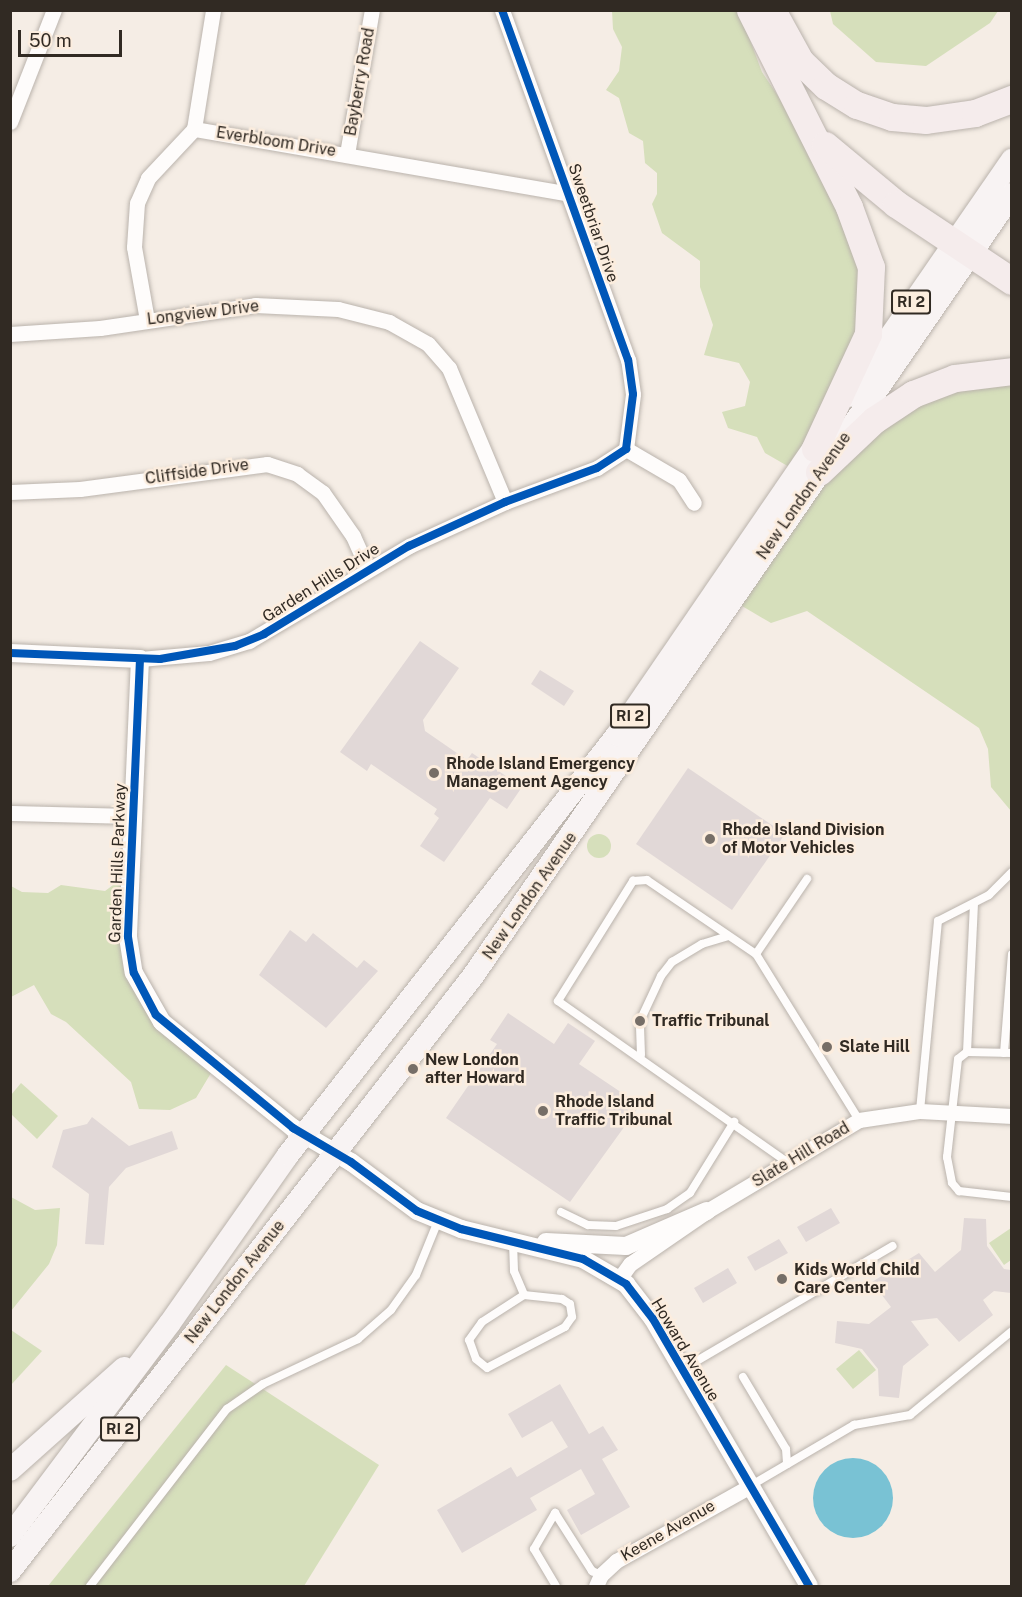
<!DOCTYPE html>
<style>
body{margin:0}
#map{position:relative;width:1022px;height:1597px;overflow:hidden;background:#f5ede5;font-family:"Public Sans",sans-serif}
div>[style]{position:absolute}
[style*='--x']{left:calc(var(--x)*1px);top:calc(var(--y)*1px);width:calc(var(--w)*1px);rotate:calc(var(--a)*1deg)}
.green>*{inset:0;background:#d6dfbb}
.round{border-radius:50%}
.water>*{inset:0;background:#79c2d4}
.building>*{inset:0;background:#e1d8d7}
.roads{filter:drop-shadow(0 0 2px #bab3ac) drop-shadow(0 0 2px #bab3ac)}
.service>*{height:8px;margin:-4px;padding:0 4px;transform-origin:4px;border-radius:4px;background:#fefcfb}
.minor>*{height:15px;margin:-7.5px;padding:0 7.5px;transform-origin:7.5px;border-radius:7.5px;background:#fefcfb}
.tertiary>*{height:18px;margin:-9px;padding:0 9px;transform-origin:9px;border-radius:9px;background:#fefcfb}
.primary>*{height:22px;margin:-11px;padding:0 11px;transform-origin:11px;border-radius:11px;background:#f8f3f3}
.motorway>*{height:27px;margin:-13.5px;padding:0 13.5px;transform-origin:13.5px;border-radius:13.5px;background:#f5ecec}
.cycleway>*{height:8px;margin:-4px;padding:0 4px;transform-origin:4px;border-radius:4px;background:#0057b8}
.dots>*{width:16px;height:16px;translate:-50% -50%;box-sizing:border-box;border:3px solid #fcedde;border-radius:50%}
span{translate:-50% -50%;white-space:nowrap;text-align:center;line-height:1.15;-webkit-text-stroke:5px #fcedde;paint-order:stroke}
.shield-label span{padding:2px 4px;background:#fcedde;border:2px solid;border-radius:4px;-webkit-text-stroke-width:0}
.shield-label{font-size:15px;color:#312a23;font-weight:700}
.street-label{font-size:16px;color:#312a23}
.poi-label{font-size:16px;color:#312a23;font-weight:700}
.left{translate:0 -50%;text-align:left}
.frame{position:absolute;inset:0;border:12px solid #312a23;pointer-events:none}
.scale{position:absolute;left:18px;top:30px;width:104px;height:27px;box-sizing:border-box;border:3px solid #312a23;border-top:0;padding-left:8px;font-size:18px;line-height:21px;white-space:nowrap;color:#312a23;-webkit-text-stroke:4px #fcedde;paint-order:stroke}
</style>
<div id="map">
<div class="green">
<div style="clip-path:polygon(612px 11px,739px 11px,762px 72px,792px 117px,875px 286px,798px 472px,765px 453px,757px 437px,728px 428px,722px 412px,745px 406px,750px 382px,739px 363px,704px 355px,713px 325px,700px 287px,700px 261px,662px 233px,652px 204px,657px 194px,657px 173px,645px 163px,643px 141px,629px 133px,619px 98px,606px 90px,619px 71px,622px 47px,613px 29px)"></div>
<div style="clip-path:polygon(830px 11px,830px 10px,998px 11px,990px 23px,926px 66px,876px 62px,833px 24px)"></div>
<div style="clip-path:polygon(1011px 375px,1011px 811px,991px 787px,988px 749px,979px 728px,807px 611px,771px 623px,737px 603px,794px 516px,892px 411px)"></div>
<div class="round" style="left:587px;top:834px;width:24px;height:24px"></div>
<div style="clip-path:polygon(132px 871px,130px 950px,146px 995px,214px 1068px,196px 1098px,170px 1110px,139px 1109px,131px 1082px,66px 1022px,51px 1014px,34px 985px,11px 997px,11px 886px,22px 892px,48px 893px,61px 885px,105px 891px)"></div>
<div style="clip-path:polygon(21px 1083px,58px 1116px,37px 1139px,11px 1114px,11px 1095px)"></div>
<div style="clip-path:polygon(11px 1197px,35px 1210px,60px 1208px,57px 1245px,49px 1264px,11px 1311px)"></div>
<div style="clip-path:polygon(1011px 1228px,1011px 1260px,1004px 1265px,989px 1243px)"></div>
<div style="clip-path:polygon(11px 1330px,42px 1351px,11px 1385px)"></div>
<div style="clip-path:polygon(859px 1350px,876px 1370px,853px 1389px,836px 1369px)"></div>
<div style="clip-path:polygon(226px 1365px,379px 1465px,304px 1586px,48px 1586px)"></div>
</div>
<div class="water">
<div class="round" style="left:813px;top:1458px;width:80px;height:80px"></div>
</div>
<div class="building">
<div style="clip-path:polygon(420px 641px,459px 668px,423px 720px,425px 731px,467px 760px,472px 753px,522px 787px,507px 809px,490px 798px,444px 862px,420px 846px,439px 818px,434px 814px,437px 809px,371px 764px,367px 771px,340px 752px)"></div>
<div style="clip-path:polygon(540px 670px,574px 691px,564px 706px,531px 684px)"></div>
<div style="clip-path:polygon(688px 768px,785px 834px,732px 910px,636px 844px)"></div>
<div style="clip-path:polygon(290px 930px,306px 942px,313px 933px,357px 968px,364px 960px,378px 971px,326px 1028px,259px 975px)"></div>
<div style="clip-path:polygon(508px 1013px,554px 1044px,568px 1023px,595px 1041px,579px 1064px,640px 1105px,570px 1202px,446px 1118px,497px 1044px,490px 1040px)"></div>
<div style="clip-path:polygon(92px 1117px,129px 1146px,172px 1131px,178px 1149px,126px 1168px,109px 1187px,104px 1245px,85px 1244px,89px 1194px,52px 1167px,63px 1130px,87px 1124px)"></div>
<div style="clip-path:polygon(831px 1208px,840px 1223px,806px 1242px,797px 1227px)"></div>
<div style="clip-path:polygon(964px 1218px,986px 1219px,987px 1246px,1004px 1269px,1011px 1270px,1011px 1293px,994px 1291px,983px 1300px,993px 1315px,959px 1342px,937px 1318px,911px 1321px,929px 1345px,903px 1366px,899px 1398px,879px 1396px,878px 1369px,862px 1349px,835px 1343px,837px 1321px,869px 1324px,891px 1307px,872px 1282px,919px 1253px,935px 1272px,961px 1250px)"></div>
<div style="clip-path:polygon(779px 1239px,788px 1253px,755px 1271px,747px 1257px)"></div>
<div style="clip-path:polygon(728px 1268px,737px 1283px,703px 1303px,694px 1288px)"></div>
<div style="clip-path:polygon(560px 1384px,589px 1434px,603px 1426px,618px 1450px,602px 1459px,630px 1507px,581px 1535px,567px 1510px,595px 1494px,581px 1469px,530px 1498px,537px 1510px,462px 1553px,437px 1510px,511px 1467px,517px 1477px,568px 1447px,552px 1421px,522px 1438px,508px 1414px)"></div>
</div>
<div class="roads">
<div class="service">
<div style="--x:756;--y:954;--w:91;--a:-55.8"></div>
<div style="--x:967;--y:1052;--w:148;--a:-87.3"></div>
<div style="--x:1004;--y:1053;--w:99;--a:-85.4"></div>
<div style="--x:1012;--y:1053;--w:45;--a:-178.7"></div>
<div style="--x:967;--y:1052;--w:11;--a:142"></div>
<div style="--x:958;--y:1059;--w:99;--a:96.4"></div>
<div style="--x:947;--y:1157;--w:26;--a:79"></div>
<div style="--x:952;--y:1183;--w:11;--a:49"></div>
<div style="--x:959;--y:1191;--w:53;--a:6.5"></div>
<div style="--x:641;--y:1055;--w:34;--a:-92"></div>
<div style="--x:640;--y:1021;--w:50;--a:-65"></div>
<div style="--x:661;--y:976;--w:18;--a:-52"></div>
<div style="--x:672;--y:962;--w:35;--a:-31"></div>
<div style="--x:702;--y:944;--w:27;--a:-17"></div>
<div style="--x:920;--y:1111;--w:191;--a:-84.6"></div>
<div style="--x:938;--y:921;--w:57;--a:-27"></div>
<div style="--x:989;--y:895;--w:33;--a:-45"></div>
<div style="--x:787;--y:1162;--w:280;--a:-144.9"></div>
<div style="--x:558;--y:1001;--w:142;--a:-58"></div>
<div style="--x:633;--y:881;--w:14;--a:-4"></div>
<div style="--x:647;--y:880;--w:132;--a:34.2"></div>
<div style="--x:756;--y:954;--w:195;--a:58.2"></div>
<div style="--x:561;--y:1212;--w:30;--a:26"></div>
<div style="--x:588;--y:1225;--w:28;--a:2"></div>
<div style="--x:616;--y:1226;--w:54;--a:-18.4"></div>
<div style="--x:667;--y:1209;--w:28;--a:-35"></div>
<div style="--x:690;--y:1193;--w:84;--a:-58.2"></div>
<div style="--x:513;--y:1242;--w:29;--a:88"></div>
<div style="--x:514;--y:1271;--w:26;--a:67"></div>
<div style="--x:524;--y:1295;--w:38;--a:6"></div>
<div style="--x:562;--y:1299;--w:9;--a:32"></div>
<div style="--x:570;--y:1304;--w:13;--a:81"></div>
<div style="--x:572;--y:1317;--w:12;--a:125"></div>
<div style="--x:565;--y:1327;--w:88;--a:152.3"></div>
<div style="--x:487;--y:1368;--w:14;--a:-141"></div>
<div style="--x:476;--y:1359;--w:20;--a:-110"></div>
<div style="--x:469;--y:1340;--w:22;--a:-54"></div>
<div style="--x:482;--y:1322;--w:50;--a:-32.7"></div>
<div style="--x:683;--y:1369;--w:243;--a:-30.4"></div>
<div style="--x:743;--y:1377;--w:84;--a:59.2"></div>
<div style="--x:786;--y:1449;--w:15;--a:86"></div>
<div style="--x:750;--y:1486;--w:121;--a:-30.4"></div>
<div style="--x:854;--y:1425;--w:57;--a:-10.1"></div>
<div style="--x:910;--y:1415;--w:132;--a:-39.5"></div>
<div style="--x:90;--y:1586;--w:224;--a:-52.3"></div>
<div style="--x:227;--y:1409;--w:44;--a:-34.8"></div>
<div style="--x:263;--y:1384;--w:105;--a:-25.3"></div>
<div style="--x:358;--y:1339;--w:44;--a:-41.3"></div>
<div style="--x:391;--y:1310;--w:43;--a:-54.5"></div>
<div style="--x:416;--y:1275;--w:58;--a:-67.8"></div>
<div style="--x:556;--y:1586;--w:43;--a:-120.7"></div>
<div style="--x:534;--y:1549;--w:42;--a:-59.7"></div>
<div style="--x:555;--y:1513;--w:69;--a:57.5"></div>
<div style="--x:592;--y:1571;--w:10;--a:24"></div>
</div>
<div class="minor">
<div style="--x:10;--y:122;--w:120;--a:-68.6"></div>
<div style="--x:194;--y:129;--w:121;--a:-80.9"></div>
<div style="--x:347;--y:154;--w:146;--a:-80.2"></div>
<div style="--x:147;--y:320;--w:74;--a:-100.1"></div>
<div style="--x:134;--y:247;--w:44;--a:-86.1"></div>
<div style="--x:137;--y:203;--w:27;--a:-66"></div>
<div style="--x:148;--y:178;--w:67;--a:-46.8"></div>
<div style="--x:194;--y:129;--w:381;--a:9.8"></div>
<div style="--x:10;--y:334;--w:90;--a:-3.8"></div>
<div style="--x:100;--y:328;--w:157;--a:-8.4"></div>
<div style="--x:255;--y:305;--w:83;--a:2.8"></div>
<div style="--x:338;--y:309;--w:53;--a:14.3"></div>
<div style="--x:389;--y:322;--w:45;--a:29.4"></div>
<div style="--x:428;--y:344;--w:32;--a:49"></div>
<div style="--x:449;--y:368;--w:145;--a:67.3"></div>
<div style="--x:626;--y:449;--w:61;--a:30.3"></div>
<div style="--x:679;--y:480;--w:27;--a:57"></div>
<div style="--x:10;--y:492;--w:70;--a:-2.5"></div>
<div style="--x:80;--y:489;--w:189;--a:-7.6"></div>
<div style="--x:267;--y:464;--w:32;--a:18"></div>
<div style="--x:297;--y:474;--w:32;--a:36"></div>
<div style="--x:323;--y:493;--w:52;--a:55.1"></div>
<div style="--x:353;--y:536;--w:36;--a:66"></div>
<div style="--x:140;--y:659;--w:69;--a:-5"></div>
<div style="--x:209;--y:653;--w:42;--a:-16.7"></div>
<div style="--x:249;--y:641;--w:186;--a:-30.7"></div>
<div style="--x:409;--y:546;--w:106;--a:-24.6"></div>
<div style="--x:505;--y:502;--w:98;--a:-20.3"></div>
<div style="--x:597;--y:468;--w:35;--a:-33"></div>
<div style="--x:626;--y:449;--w:55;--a:-82.7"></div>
<div style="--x:633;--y:394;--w:34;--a:-98"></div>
<div style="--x:628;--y:360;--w:372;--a:-109.8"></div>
<div style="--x:10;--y:813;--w:123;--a:1.4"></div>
<div style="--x:619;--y:1279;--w:19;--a:-54"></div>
<div style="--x:630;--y:1264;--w:93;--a:-34.5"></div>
<div style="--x:707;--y:1211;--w:177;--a:-30.9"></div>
<div style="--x:859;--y:1120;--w:62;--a:-8.4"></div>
<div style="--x:920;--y:1111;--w:92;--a:3.1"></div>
<div style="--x:596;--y:1586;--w:12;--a:-66"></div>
<div style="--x:601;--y:1575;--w:21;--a:-43"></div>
<div style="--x:616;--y:1561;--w:154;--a:-29.2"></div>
</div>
<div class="tertiary">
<div style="--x:10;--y:653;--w:130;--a:2.6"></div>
<div style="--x:140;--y:659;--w:278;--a:92.5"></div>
<div style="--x:128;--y:937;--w:36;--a:81"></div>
<div style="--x:134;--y:973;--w:56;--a:60.3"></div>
<div style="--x:162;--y:1022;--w:169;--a:39"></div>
<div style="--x:293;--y:1128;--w:67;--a:30.4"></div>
<div style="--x:351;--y:1162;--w:82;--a:36.6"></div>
<div style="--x:417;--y:1211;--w:48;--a:22.2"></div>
<div style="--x:461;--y:1229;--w:126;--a:13.8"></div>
<div style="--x:583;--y:1259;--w:50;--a:30.2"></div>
<div style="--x:626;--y:1284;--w:44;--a:52.4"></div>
<div style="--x:653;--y:1319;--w:309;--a:59.7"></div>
<div style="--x:546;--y:1242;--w:80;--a:2.9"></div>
<div style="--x:626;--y:1246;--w:88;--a:-23.4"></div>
</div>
<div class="primary">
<div style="--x:849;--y:396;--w:287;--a:-55.4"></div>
<div style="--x:10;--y:1470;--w:153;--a:-41.8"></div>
<div style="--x:10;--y:1536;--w:266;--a:-53.1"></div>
<div style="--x:170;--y:1323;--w:205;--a:-54.9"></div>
<div style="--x:288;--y:1155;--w:534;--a:-51.93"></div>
<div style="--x:617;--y:735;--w:366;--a:-55.6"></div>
<div style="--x:10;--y:1571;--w:754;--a:-52.11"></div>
<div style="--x:473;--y:976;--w:950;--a:-55.42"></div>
</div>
<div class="motorway">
<div style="--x:750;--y:10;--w:220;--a:63.3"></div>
<div style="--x:849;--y:207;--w:64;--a:69.9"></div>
<div style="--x:871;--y:267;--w:67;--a:92.6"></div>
<div style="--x:868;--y:334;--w:126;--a:114.9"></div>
<div style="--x:772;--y:10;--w:58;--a:61.2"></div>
<div style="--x:800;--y:61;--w:36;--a:44"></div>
<div style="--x:826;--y:86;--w:36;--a:32"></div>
<div style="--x:857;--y:105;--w:37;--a:19"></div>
<div style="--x:892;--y:117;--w:34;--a:5"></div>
<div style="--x:926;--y:120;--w:49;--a:-8.1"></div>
<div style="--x:975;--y:113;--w:40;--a:-21"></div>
<div style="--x:825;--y:145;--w:92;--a:39.7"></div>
<div style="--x:896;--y:204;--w:139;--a:33.6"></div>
<div style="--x:819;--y:472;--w:76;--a:-43.4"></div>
<div style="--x:874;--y:420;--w:47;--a:-33.7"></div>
<div style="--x:913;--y:394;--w:45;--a:-20.9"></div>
<div style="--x:955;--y:378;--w:57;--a:-7"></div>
</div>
</div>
<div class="cycleway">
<div style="--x:10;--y:653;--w:150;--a:2.3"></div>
<div style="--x:160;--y:659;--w:76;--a:-9.8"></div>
<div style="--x:235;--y:646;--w:31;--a:-22"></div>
<div style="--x:264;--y:634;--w:170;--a:-31.3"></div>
<div style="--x:409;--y:546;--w:106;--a:-24.6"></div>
<div style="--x:505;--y:502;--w:98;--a:-20.3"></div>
<div style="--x:597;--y:468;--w:35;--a:-33"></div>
<div style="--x:626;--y:449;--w:55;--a:-82.7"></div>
<div style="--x:633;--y:394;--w:34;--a:-98"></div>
<div style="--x:628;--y:360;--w:372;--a:-109.8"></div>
<div style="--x:140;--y:659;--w:278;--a:92.5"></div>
<div style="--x:128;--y:937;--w:36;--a:81"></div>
<div style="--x:134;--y:973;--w:47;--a:62.4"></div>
<div style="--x:156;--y:1015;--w:178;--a:39.5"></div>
<div style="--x:293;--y:1128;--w:67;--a:30.4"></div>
<div style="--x:351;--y:1162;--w:82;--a:36.6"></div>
<div style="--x:417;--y:1211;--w:48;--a:22.2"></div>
<div style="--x:461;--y:1229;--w:126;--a:13.8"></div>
<div style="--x:583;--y:1259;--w:50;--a:30.2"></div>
<div style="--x:626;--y:1284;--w:44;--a:52.4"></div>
<div style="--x:653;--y:1319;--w:309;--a:59.7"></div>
</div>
<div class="dots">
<div style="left:434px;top:773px;background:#766e67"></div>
<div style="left:710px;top:839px;background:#766e67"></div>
<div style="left:640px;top:1021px;background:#766e67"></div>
<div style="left:827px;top:1047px;background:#766e67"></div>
<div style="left:413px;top:1069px;background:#766e67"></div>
<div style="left:543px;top:1111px;background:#766e67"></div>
<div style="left:782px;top:1279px;background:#766e67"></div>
</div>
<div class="shield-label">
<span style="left:911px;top:302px">RI 2</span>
<span style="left:630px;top:716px">RI 2</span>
<span style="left:120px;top:1429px">RI 2</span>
</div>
<div class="street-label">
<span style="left:360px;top:82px;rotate:-80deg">Bayberry Road</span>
<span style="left:276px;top:142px;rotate:9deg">Everbloom Drive</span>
<span style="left:593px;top:223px;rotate:71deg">Sweetbriar Drive</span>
<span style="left:203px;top:313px;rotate:-7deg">Longview Drive</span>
<span style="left:197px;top:472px;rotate:-8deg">Cliffside Drive</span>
<span style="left:804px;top:496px;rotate:-55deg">New London Avenue</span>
<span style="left:321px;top:583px;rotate:-32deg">Garden Hills Drive</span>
<span style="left:118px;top:863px;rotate:-88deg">Garden Hills Parkway</span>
<span style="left:530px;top:896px;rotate:-55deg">New London Avenue</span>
<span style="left:801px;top:1155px;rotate:-31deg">Slate Hill Road</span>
<span style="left:235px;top:1282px;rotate:-52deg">New London Avenue</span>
<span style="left:685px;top:1350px;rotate:59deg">Howard Avenue</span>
<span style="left:668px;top:1531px;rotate:-30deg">Keene Avenue</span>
</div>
<div class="poi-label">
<span class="left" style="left:446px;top:773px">Rhode Island Emergency<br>Management Agency</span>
<span class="left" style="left:722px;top:839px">Rhode Island Division<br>of Motor Vehicles</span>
<span class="left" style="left:652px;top:1021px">Traffic Tribunal</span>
<span class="left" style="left:839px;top:1047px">Slate Hill</span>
<span class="left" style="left:425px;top:1069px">New London<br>after Howard</span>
<span class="left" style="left:555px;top:1111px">Rhode Island<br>Traffic Tribunal</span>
<span class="left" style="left:794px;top:1279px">Kids World Child<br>Care Center</span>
</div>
<div class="frame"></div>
<div class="scale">50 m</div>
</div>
